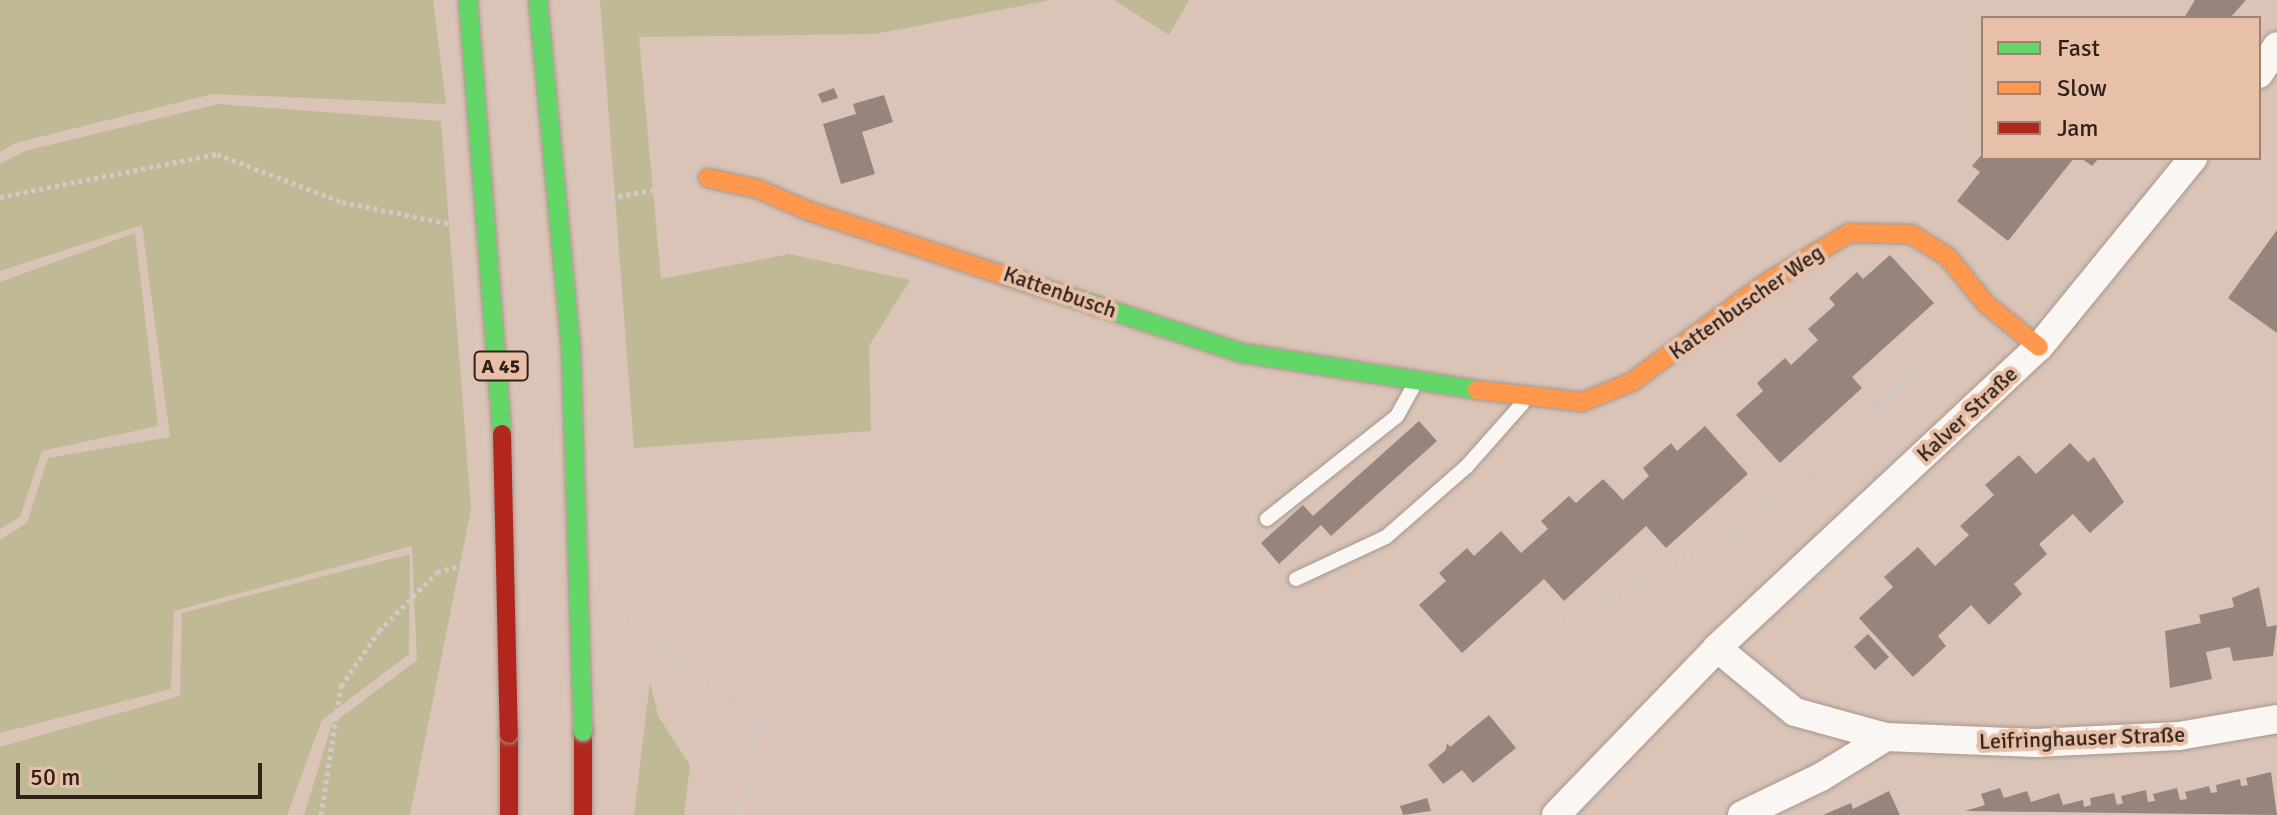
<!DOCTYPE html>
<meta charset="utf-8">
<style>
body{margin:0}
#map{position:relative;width:2277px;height:815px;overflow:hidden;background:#dac4b7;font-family:Signika,sans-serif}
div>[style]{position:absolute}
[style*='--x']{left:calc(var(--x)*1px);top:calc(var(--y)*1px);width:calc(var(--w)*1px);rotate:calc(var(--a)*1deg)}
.green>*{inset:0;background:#c0b995}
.building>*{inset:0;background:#96857d}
.path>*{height:5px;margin-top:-2.5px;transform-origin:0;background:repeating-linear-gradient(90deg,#d0c9c5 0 4px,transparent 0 8px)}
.roads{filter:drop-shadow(0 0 2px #a7978d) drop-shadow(0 0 2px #a7978d)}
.lane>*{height:14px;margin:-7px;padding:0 7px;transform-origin:7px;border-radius:7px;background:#f9f6f4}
.street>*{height:28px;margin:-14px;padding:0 14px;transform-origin:14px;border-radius:14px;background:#f9f6f4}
.fast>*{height:18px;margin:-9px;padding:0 9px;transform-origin:9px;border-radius:9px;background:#63d668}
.slow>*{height:18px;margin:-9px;padding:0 9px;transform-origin:9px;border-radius:9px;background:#ff974d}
.jam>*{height:18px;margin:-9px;padding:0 9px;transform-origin:9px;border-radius:9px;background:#b3261e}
.bridges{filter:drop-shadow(0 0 2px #a7978d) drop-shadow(0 0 2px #a7978d)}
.fast-bridge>*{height:18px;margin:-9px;padding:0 9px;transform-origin:9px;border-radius:9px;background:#63d668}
.jam-bridge>*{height:18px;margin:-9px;padding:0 9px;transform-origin:9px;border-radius:9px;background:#b3261e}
span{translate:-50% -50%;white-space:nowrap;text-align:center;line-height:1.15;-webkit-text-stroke:8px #e8c0a9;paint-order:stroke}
.shield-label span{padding:2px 6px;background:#e8c0a9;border:2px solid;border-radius:6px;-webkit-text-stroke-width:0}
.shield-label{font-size:20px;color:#312219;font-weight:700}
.street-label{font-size:22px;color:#312219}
.legend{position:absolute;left:1981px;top:16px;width:280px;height:144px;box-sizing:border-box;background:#e8c0a9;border:2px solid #9f816f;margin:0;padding:10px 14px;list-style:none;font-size:24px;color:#312219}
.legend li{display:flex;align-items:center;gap:16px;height:40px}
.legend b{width:40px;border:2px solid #9f816f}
.scale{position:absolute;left:16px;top:763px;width:246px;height:36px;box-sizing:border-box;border:4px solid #312219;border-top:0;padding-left:10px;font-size:24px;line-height:28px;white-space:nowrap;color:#312219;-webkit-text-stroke:6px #e8c0a9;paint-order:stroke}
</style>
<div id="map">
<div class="green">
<div style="clip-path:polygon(0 0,433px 0,446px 104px,213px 94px,15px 143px,0 152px)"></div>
<div style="clip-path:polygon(600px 0,1051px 0,875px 34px,639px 37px,661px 279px,789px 254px,910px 280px,869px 346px,871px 431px,634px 448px)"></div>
<div style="clip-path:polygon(1114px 0,1189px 0,1169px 35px)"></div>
<div style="clip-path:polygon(218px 104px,441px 121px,471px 509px,410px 815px,304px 815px,332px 724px,417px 660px,412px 546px,174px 611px,171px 689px,0 733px,0 540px,27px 523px,48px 458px,170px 437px,142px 225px,0 271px,0 164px,25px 151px)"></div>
<div style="clip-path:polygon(135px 233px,158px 426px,42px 451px,20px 517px,0 529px,0 282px)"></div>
<div style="clip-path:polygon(410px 554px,409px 654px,322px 720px,287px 815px,0 815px,0 747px,180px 696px,182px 613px)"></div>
<div style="clip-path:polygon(650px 681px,658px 716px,690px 765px,684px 815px,634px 815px)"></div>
</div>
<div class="building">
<div style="clip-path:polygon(2195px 0,2246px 0,2230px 18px,2184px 18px)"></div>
<div style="clip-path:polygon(834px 88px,838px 98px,822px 103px,818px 94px)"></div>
<div style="clip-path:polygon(884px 95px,893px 122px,862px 132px,875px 174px,841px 184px,823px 124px,856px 114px,853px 104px)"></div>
<div style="clip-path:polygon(1983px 153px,1983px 158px,2074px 158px,2008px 241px,1957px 201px,1980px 172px,1972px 166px)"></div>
<div style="clip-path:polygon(2081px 158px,2099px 158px,2092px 166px)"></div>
<div style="clip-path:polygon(2277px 230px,2277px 333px,2228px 298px)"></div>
<div style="clip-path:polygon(1890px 255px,1934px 303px,1852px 377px,1862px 388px,1780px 463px,1736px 415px,1763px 391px,1757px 383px,1785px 358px,1791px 365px,1818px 340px,1808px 329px,1835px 305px,1829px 298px,1857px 272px,1863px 279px)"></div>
<div style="clip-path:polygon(1419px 421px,1437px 441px,1331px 536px,1321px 525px,1279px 564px,1261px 543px,1303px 505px,1313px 516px)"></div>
<div style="clip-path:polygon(1705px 426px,1748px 474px,1666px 548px,1646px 526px,1564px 601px,1544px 579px,1462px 653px,1419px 605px,1446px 581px,1439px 573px,1467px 548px,1474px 556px,1501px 531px,1521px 553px,1548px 529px,1541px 521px,1569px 496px,1576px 503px,1603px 479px,1623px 500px,1649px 476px,1643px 468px,1671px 443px,1677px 451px)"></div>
<div style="clip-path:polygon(2070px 443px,2088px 462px,2094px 457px,2124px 502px,2090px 533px,2073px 514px,2039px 544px,2047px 554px,2014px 584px,2022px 594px,1989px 625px,1971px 605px,1938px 636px,1946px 646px,1913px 677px,1859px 618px,1893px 587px,1884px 577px,1918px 547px,1935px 566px,1969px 535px,1960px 526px,1994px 495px,1985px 485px,2019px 455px,2036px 474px)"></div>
<div style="clip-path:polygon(2259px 587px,2267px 627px,2277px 625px,2273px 656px,2233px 661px,2230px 647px,2206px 652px,2212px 679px,2170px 688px,2165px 631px,2201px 623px,2199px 615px,2234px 607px,2232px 598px)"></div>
<div style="clip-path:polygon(1868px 634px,1889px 657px,1875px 670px,1854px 647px)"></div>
<div style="clip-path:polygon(1489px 715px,1516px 748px,1473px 783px,1462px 770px,1443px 784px,1428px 765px,1446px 750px,1447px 743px,1450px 747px)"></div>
<div style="clip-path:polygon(2271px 772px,2277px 815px,1965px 811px,1985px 805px,1981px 794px,2000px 788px,2004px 798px,2027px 791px,2031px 802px,2059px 793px,2063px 805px,2083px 800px,2084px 807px,2091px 805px,2090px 798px,2114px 793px,2117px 805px,2123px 803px,2121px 796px,2146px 790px,2148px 802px,2155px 801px,2153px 794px,2177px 788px,2180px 800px,2187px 799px,2185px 792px,2209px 786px,2211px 793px,2217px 792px,2216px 785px,2240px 779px,2241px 786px,2248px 785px,2246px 778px)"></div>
<div style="clip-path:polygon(1889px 791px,1900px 815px,1823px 815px,1851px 803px,1853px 809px)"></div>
<div style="clip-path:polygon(1427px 798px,1431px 811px,1403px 815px,1400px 806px)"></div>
</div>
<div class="path">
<div style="--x:0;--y:197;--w:221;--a:-11.2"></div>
<div style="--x:217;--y:154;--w:134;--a:21"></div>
<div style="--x:342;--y:202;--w:112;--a:11.3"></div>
<div style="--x:595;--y:201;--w:82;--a:-11.3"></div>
<div style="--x:618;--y:607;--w:189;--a:40.7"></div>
<div style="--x:761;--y:730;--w:88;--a:104.5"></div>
<div style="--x:1490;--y:659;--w:41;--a:-43"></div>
<div style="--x:1520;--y:631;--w:13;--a:42"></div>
<div style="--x:1530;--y:640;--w:229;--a:-27.8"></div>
<div style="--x:1733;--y:533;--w:87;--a:-37.5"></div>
<div style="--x:1802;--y:480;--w:218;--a:-43.9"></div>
<div style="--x:321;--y:815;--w:131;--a:-81.2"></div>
<div style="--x:341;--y:686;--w:67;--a:-55.4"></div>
<div style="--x:379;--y:631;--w:83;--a:-45.5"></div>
<div style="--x:437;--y:572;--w:31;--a:-15"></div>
</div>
<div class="roads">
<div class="lane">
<div style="--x:1267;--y:519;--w:166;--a:-38.4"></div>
<div style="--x:1397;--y:416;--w:35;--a:-61"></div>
<div style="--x:1296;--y:579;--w:99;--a:-25"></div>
<div style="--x:1386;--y:537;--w:108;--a:-41.2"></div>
<div style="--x:1467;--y:466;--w:83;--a:-48.4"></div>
</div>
<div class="street">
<div style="--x:2259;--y:74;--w:33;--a:-57"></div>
<div style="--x:1717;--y:648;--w:101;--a:39.4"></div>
<div style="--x:1795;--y:712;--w:94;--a:15.4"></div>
<div style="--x:1886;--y:737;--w:149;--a:2.3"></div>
<div style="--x:2035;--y:743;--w:144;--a:-2.8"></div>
<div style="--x:2179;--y:736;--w:99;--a:-9.8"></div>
<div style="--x:1556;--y:815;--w:232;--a:-46"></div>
<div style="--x:1717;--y:648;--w:441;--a:-43.1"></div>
<div style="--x:2039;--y:347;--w:244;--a:-50.8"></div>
<div style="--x:1742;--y:815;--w:88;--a:-25.7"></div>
<div style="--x:1821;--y:777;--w:76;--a:-31.6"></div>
</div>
<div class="fast">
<div style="--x:1009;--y:277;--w:245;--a:18.1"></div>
<div style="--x:1242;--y:353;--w:238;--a:8.9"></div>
</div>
<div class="slow">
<div style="--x:708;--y:178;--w:51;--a:12.4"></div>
<div style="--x:758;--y:189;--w:52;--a:23.6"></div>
<div style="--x:806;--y:210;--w:214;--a:18.3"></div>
<div style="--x:1477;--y:390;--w:106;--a:6.5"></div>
<div style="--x:1582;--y:402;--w:54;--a:-21.8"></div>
<div style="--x:1632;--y:382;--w:163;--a:-36.5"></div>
<div style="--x:1763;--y:285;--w:100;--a:-31.2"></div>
<div style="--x:1849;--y:233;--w:62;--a:0.9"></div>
<div style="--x:1911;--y:234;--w:44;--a:31.9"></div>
<div style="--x:1948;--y:257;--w:60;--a:51"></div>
<div style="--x:1986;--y:304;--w:68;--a:39.1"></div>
</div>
<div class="jam">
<div style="--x:583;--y:732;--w:83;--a:90"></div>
<div style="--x:509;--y:734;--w:81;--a:90"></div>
</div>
</div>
<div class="bridges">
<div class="fast-bridge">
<div style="--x:468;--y:0;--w:435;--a:85.5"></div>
<div style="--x:538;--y:0;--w:352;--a:84.6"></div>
<div style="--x:571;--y:350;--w:382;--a:88.2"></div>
</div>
<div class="jam-bridge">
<div style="--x:502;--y:434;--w:300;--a:88.7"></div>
</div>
</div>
<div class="shield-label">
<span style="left:501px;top:366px">A 45</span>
</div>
<div class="street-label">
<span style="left:1060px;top:292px;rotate:19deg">Kattenbusch</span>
<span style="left:1746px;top:302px;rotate:-35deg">Kattenbuscher Weg</span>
<span style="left:1967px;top:414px;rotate:-43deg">Kalver Straße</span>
<span style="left:2082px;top:738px;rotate:-2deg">Leifringhauser Straße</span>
</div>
<ul class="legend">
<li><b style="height:10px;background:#63d668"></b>Fast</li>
<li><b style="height:10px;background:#ff974d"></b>Slow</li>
<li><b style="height:10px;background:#b3261e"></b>Jam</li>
</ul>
<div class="scale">50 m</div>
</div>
